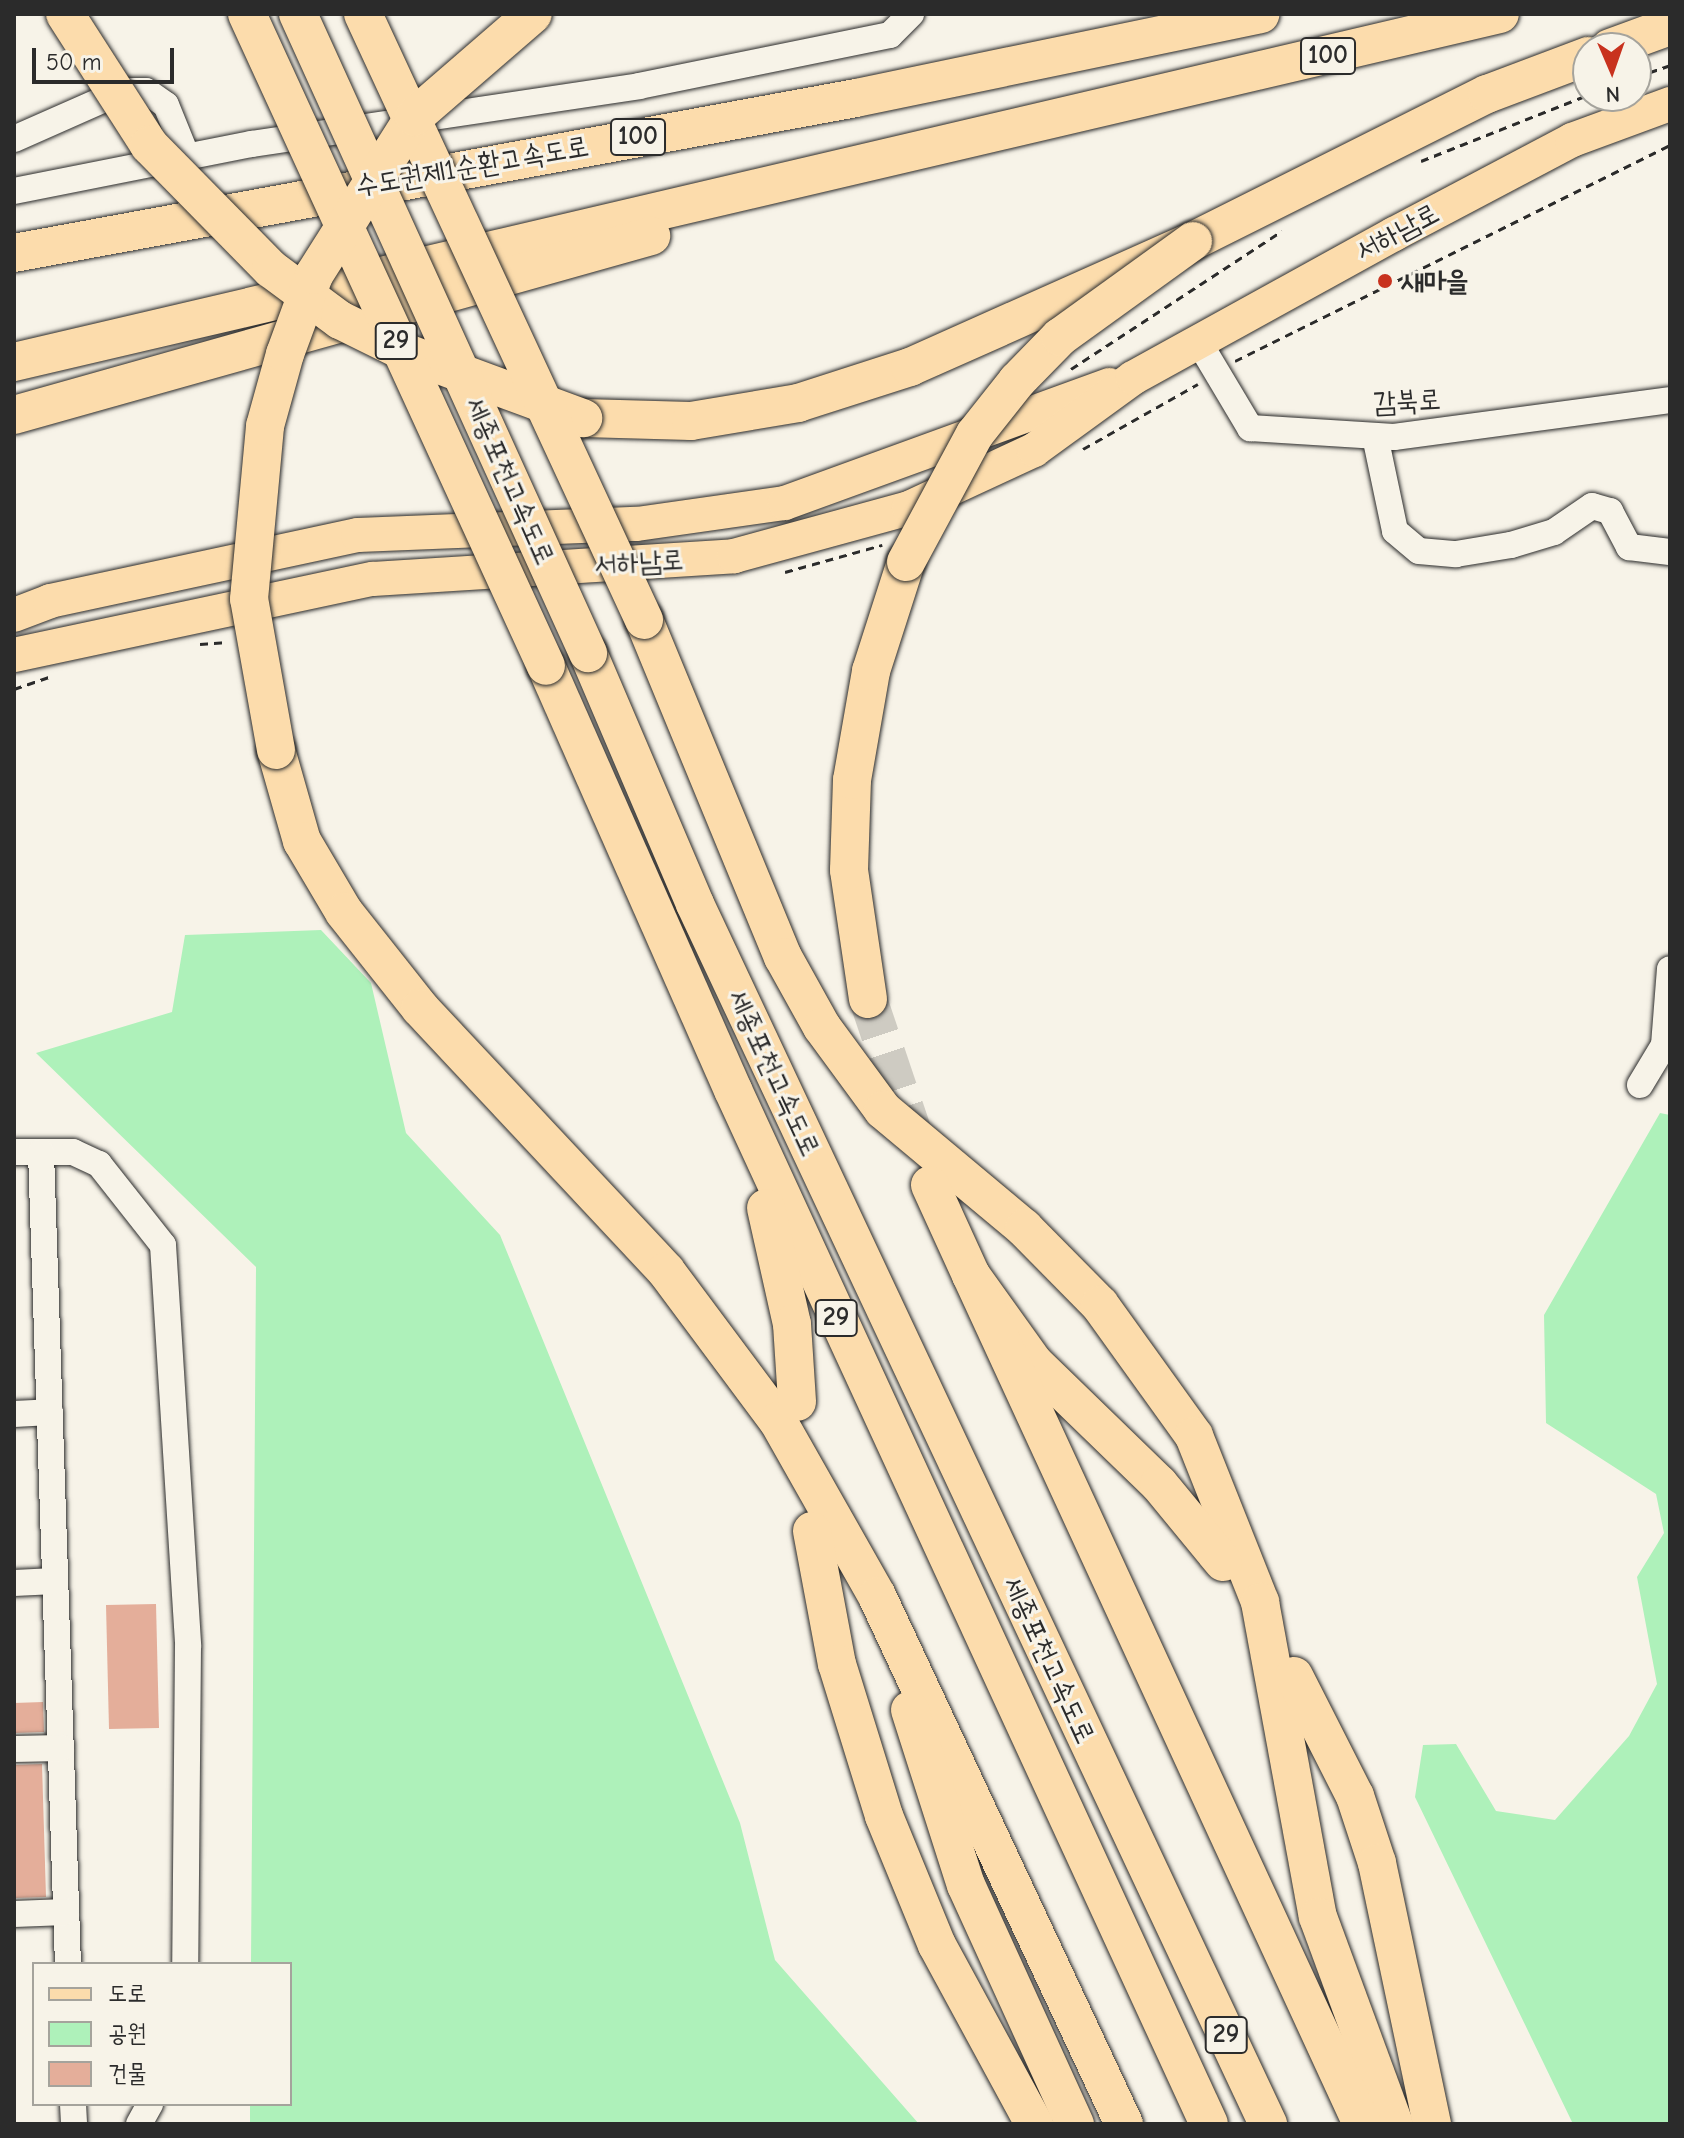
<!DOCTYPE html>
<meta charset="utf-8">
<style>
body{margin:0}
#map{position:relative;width:1684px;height:2138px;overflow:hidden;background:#f7f3e8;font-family:"Comic Neue","Poor Story",sans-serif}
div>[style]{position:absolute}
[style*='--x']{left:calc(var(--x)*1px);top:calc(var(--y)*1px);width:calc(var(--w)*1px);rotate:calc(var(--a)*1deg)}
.green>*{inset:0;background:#aef1ba}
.building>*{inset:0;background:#e4ae9a}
.highway-tunnel>*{height:38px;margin-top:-19px;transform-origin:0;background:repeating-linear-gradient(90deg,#cecbc2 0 38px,transparent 0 57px)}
.path>*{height:3px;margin-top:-1.5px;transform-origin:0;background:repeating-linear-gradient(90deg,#2b2b2b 0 8px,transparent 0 14px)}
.roads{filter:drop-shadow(0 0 2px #2b2b2b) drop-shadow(0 0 2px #2b2b2b)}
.minor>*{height:26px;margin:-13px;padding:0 13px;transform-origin:13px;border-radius:13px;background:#f7f3e8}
.major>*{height:34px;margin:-17px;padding:0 17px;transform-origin:17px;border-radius:17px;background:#fcdcac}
.highway>*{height:38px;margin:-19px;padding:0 19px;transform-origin:19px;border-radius:19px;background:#fcdcac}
.bridges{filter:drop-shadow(0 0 2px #2b2b2b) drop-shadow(0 0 2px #2b2b2b)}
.highway-bridge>*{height:38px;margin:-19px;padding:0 19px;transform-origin:19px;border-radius:19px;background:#fcdcac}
.dots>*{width:22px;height:22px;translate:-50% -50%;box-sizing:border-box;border:4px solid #f7f3e8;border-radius:50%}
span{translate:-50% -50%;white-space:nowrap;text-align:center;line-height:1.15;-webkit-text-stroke:6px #f7f3e8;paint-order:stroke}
.shield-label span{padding:2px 6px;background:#f7f3e8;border:2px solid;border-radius:6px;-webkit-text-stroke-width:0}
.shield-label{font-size:26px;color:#2b2b2b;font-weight:700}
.street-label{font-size:28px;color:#2b2b2b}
.poi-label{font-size:28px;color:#2b2b2b;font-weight:700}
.left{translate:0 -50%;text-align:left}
.frame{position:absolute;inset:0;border:16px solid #2b2b2b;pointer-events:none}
.legend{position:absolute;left:32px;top:1962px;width:260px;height:144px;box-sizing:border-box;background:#f7f3e8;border:2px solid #a5a39c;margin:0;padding:10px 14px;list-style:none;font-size:24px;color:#2b2b2b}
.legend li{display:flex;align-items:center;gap:16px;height:40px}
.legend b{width:40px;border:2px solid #a5a39c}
.north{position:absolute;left:1572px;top:32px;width:80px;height:80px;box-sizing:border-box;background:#f7f3e8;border:2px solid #a5a39c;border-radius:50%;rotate:178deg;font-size:22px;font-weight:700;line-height:32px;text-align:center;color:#2b2b2b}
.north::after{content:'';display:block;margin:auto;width:28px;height:36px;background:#c8321e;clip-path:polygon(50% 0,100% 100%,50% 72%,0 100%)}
.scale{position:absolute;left:32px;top:48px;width:142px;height:36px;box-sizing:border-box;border:4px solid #2b2b2b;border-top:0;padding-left:10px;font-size:24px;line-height:28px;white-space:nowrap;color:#2b2b2b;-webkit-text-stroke:6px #f7f3e8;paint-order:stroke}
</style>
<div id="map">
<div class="green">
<div style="clip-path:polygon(321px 930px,371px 983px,406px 1133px,500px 1235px,740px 1823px,775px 1960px,919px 2124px,250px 2124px,250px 2104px,290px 2104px,290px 1964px,251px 1964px,256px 1267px,36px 1053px,172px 1012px,185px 935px)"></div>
<div style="clip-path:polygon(1660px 1113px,1670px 1115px,1670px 2124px,1573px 2124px,1415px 1797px,1423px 1745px,1456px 1744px,1496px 1811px,1555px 1820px,1629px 1736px,1657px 1684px,1637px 1577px,1664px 1533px,1656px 1494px,1546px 1423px,1544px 1315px)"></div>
</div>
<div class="building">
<div style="clip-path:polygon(156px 1604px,159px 1728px,109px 1729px,106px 1605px)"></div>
<div style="clip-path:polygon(43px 1702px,44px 1732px,14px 1733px,14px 1703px)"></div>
<div style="clip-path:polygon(42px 1764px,46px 1897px,14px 1898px,14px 1765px)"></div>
</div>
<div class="highway-tunnel">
<div style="--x:868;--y:999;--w:157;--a:71.4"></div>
</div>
<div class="path">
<div style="--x:1636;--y:77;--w:36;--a:-19"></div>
<div style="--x:1421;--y:161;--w:180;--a:-21.6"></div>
<div style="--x:1235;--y:361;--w:486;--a:-26.4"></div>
<div style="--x:1071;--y:369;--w:252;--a:-33.2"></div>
<div style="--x:1083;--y:449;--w:132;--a:-29.5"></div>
<div style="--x:785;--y:572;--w:101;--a:-15.6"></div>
<div style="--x:200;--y:644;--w:28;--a:-4"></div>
<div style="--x:14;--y:689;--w:40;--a:-18.9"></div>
</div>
<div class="roads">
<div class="minor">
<div style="--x:14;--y:139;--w:119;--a:-23.8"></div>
<div style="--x:123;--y:91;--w:23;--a:0"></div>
<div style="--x:146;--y:91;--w:24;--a:35"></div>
<div style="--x:166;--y:105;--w:56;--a:68"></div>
<div style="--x:14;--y:191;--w:243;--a:-11.2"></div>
<div style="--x:252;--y:144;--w:391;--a:-8.5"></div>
<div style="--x:639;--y:86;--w:256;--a:-11.5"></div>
<div style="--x:890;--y:35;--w:30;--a:-45"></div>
<div style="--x:1197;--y:339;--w:104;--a:59.2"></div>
<div style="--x:1250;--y:428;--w:144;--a:3.6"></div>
<div style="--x:1394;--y:437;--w:278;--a:-7.6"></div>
<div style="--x:1375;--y:436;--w:97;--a:78.1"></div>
<div style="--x:1395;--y:531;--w:31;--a:40"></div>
<div style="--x:1419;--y:551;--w:37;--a:5"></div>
<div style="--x:1456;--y:554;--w:56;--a:-9.3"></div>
<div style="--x:1511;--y:545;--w:45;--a:-16.8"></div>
<div style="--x:1554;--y:532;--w:46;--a:-34.4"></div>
<div style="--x:1592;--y:506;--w:19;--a:16"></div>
<div style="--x:1610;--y:511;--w:41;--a:62.2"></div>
<div style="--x:1629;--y:547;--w:41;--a:7"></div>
<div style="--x:1640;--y:1085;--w:47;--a:-59"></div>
<div style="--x:1664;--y:1045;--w:76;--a:-85.5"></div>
<div style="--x:14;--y:1152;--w:59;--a:0"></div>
<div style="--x:73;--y:1152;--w:29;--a:25"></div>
<div style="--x:99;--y:1164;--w:103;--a:51.7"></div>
<div style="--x:163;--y:1245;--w:402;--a:86.4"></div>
<div style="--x:188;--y:1646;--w:318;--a:90.5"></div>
<div style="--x:41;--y:1152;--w:812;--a:88.1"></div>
<div style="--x:14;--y:1414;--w:36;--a:-3"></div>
<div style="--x:14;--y:1583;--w:41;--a:-2.8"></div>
<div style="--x:14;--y:1749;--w:47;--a:-1.2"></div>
<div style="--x:14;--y:1914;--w:52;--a:-2.2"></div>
<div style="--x:73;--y:2104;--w:20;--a:87"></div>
<div style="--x:139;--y:2124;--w:23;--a:-61"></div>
</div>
<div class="major">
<div style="--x:14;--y:615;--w:39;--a:-21"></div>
<div style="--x:50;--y:601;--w:315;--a:-12.1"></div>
<div style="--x:358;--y:535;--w:279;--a:-2.3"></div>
<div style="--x:637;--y:524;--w:149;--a:-8.1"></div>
<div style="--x:785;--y:503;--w:345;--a:-20"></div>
<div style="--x:14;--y:655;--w:367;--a:-12"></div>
<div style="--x:373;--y:579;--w:362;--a:-3.6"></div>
<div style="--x:734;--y:556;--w:181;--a:-15.3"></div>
<div style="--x:909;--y:508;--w:138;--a:-24.9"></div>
<div style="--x:1034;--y:450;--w:122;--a:-36"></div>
<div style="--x:1133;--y:378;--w:298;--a:-28.9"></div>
<div style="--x:1394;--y:234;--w:201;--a:-27.8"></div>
<div style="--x:1572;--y:140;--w:104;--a:-20.2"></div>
</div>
<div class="highway">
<div style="--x:1610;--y:48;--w:64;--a:-20.1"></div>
<div style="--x:14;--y:253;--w:856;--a:-10.43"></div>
<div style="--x:856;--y:98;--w:413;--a:-11.7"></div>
<div style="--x:14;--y:362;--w:1526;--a:-13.18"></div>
<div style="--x:14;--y:415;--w:662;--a:-15.7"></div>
<div style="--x:583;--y:418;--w:108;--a:1.6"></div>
<div style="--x:691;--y:421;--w:109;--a:-9.5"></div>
<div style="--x:798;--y:403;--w:118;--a:-17.8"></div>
<div style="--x:910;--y:367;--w:310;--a:-24"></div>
<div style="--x:1193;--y:241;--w:329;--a:-26.6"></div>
<div style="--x:1487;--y:94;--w:108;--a:-20.6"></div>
<div style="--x:644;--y:620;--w:365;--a:67.6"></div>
<div style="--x:783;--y:957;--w:80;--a:60.9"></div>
<div style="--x:822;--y:1027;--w:103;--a:53.7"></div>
<div style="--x:883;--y:1110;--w:184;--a:39.9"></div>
<div style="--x:1024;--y:1228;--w:108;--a:45.4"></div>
<div style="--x:1100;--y:1305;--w:161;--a:54.3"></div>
<div style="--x:1194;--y:1436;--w:179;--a:68.3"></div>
<div style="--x:1260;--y:1602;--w:320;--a:79.6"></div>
<div style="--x:1318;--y:1917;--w:221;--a:69.8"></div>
<div style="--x:588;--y:653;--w:273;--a:66.9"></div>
<div style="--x:695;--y:904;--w:1348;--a:64.84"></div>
<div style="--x:546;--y:666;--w:463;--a:66.2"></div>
<div style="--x:733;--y:1090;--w:1138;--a:65.28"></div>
<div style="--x:276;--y:750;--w:95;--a:74.1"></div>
<div style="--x:302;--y:841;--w:82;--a:59.4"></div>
<div style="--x:344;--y:912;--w:122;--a:51.6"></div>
<div style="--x:420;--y:1008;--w:360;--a:46.9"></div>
<div style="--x:666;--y:1271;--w:187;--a:53.3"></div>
<div style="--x:778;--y:1421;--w:201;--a:60.5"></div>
<div style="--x:877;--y:1596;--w:583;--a:64.93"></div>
<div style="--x:868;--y:999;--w:130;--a:-98.4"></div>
<div style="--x:849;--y:870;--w:90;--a:-88.1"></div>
<div style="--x:852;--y:780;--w:111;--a:-80.1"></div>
<div style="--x:871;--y:671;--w:114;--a:-72.2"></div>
<div style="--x:930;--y:1185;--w:99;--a:65.5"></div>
<div style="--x:971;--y:1275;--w:108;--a:54.4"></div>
<div style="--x:1034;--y:1363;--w:174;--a:44.1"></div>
<div style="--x:1159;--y:1484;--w:101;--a:50.6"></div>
<div style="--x:766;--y:1208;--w:119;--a:77.4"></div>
<div style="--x:792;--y:1324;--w:78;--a:86.3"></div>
<div style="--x:971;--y:1275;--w:935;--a:65.27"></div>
<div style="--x:812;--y:1531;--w:135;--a:79.4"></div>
<div style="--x:837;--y:1664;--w:159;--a:72.8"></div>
<div style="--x:884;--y:1816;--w:139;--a:67.7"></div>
<div style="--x:937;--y:1945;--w:204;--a:61.5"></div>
<div style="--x:1294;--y:1676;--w:135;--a:63.1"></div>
<div style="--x:1355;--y:1796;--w:71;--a:71.8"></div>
<div style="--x:1377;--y:1863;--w:267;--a:78.1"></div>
<div style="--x:910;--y:1710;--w:184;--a:72.3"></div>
<div style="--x:966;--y:1885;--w:263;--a:65.5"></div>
</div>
</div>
<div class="bridges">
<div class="highway-bridge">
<div style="--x:65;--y:14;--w:156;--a:57.3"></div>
<div style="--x:149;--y:145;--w:174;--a:45.5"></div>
<div style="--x:271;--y:269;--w:86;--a:36.5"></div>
<div style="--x:340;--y:320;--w:75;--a:26.2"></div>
<div style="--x:407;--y:353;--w:188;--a:20.3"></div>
<div style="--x:247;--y:14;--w:717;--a:65.36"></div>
<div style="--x:298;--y:14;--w:702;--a:65.59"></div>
<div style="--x:363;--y:14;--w:668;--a:65.12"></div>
<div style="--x:906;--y:562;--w:145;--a:-61.7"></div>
<div style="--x:975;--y:434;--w:68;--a:-51.6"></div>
<div style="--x:1017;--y:381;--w:62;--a:-45.7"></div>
<div style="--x:1060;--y:337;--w:164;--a:-35.8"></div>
<div style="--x:276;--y:750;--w:153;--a:-100.1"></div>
<div style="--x:249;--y:599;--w:174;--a:-84.7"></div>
<div style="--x:265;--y:426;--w:75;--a:-74.5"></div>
<div style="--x:285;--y:354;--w:84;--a:-69.8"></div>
<div style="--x:314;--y:275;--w:187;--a:-57.7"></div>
<div style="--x:414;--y:117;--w:157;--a:-40.9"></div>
</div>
</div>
<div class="dots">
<div style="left:1385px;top:281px;background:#c8321e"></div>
</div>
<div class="shield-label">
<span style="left:1328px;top:56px">100</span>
<span style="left:638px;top:137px">100</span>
<span style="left:396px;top:341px">29</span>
<span style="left:836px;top:1318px">29</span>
<span style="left:1226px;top:2035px">29</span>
</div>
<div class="street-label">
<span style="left:472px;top:166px;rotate:-10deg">수도권제1순환고속도로</span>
<span style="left:1397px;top:232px;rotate:-28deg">서하남로</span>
<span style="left:1407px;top:401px;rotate:-3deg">감북로</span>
<span style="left:510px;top:481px;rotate:66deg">세종포천고속도로</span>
<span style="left:639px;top:562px;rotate:-3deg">서하남로</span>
<span style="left:774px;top:1073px;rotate:65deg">세종포천고속도로</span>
<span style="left:1049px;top:1660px;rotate:65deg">세종포천고속도로</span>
</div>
<div class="poi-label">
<span class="left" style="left:1401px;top:281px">새마을</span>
</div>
<div class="frame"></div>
<ul class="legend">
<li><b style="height:10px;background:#fcdcac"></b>도로</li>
<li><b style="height:22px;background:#aef1ba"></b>공원</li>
<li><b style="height:22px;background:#e4ae9a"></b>건물</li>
</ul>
<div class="north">N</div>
<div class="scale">50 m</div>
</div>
